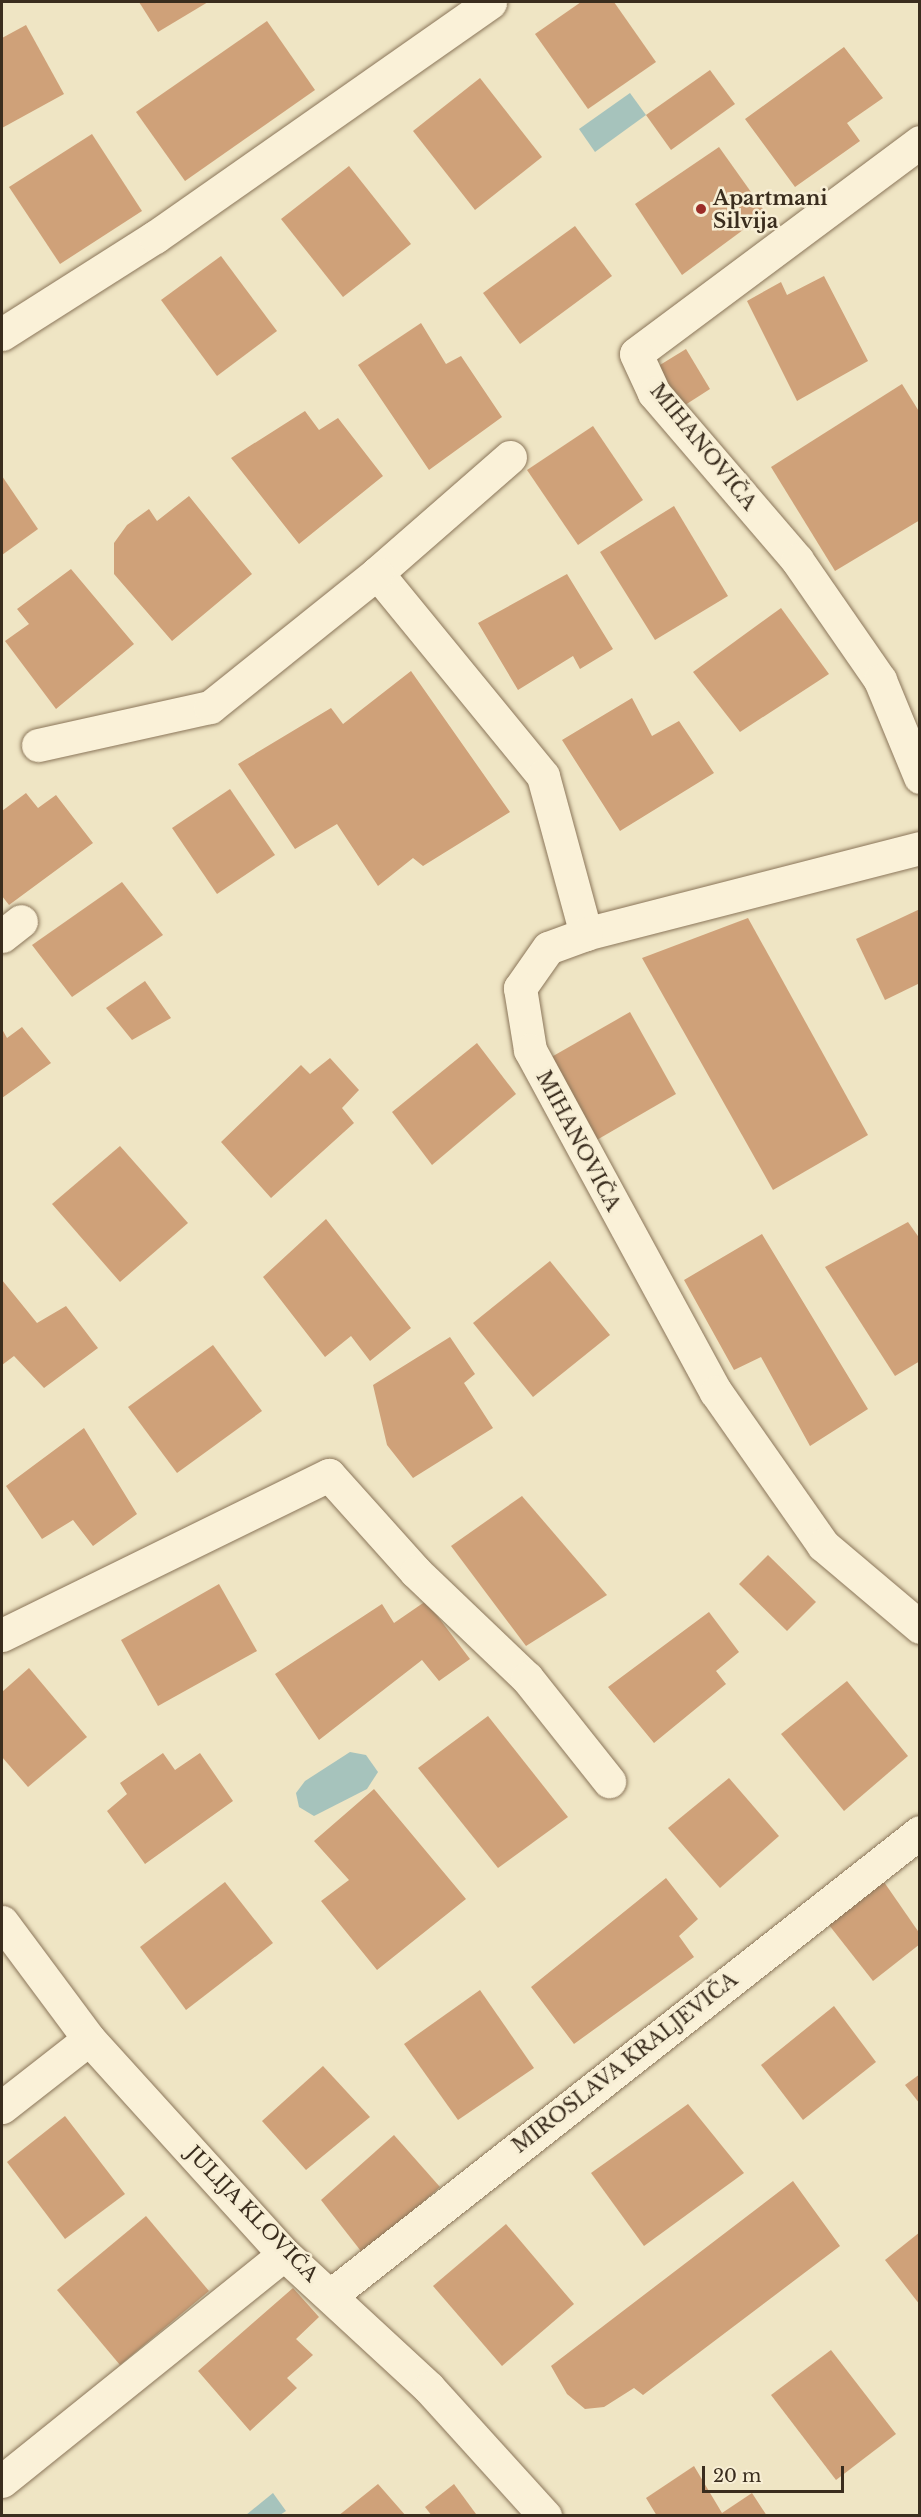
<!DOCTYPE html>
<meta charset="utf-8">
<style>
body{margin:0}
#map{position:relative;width:921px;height:2517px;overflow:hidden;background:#efe5c4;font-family:"Libre Baskerville",serif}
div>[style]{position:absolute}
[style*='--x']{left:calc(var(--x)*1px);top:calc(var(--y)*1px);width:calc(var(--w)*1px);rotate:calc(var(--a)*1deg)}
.water>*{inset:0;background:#a6c3bc}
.building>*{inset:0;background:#cfa179}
.roads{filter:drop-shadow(0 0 2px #8b765a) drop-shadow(0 0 2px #8b765a)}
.minor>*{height:33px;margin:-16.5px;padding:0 16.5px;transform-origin:16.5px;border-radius:16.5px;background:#faf1d8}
.dots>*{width:16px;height:16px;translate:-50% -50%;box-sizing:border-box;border:3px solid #f7eed4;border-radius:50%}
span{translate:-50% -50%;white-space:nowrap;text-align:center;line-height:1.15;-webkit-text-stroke:5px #f7eed4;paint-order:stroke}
.poi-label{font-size:20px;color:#3a2d1e;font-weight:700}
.left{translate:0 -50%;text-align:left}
.street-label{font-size:20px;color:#3a2d1e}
.frame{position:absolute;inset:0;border:3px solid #3a2d1e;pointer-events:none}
.scale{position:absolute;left:702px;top:2466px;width:142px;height:27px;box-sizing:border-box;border:3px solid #3a2d1e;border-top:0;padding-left:8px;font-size:18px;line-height:21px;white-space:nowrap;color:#3a2d1e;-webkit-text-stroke:4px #f7eed4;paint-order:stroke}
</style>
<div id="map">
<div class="water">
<div style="clip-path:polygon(630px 93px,646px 115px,595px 152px,579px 129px)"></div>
<div style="clip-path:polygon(350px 1752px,366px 1755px,378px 1772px,367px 1789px,314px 1816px,299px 1807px,296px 1793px,305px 1781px)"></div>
<div style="clip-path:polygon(273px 2493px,286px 2511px,280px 2515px,246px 2515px)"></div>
</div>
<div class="building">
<div style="clip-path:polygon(139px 2px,208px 2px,158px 32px)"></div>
<div style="clip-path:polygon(581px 2px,614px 2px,656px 62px,588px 109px,535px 34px)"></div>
<div style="clip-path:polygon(267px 21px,315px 90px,185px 181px,136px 112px)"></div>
<div style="clip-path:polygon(26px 25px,64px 94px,2px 128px,2px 38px)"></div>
<div style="clip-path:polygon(844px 47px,883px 98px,847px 123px,860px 141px,795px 187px,745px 119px)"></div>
<div style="clip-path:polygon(710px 70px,735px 104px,671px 150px,646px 115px)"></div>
<div style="clip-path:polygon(480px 78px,542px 157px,475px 210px,413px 131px)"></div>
<div style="clip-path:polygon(92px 134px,142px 211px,60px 264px,9px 187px)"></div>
<div style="clip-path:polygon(719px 147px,766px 213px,682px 275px,635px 204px)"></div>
<div style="clip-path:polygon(349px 166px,411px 244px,343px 297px,281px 219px)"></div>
<div style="clip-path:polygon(575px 226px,612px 276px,520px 344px,483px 293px)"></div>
<div style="clip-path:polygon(221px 256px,277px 331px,217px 376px,161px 300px)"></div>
<div style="clip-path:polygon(824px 276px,868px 361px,797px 401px,747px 301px,781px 282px,787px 295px)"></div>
<div style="clip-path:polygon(421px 323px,446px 364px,461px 356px,502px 417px,429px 470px,358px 365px)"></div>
<div style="clip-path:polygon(686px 349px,710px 389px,682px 407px,655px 368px)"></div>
<div style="clip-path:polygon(902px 384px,920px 413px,920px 520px,835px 571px,771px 467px)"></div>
<div style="clip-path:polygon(305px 411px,319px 430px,338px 418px,383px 476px,299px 544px,231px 458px)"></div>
<div style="clip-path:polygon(593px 426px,643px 500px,578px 545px,527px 470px)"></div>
<div style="clip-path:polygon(2px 476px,38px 529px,2px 555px)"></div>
<div style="clip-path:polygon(189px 496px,252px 574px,172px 641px,114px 574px,114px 543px,127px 525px,149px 509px,157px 521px)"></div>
<div style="clip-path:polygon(674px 506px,728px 596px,655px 640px,600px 552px)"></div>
<div style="clip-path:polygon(71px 569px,134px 644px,56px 709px,5px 641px,29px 624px,17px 609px)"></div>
<div style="clip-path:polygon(567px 574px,613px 649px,580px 669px,573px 656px,518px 690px,478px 623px)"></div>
<div style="clip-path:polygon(781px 608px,829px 674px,740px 732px,693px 672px)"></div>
<div style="clip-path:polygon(411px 671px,510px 812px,423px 866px,413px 858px,378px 886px,337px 824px,295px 849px,238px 764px,331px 708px,343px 724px)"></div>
<div style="clip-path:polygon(632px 698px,652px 736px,679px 721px,714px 773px,620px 831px,562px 740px)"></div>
<div style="clip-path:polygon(230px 789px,275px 855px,217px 894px,172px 828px)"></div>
<div style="clip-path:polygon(26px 793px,38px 808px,56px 795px,93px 843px,9px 905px,2px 896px,2px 811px)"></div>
<div style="clip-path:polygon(122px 882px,163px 935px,72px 997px,32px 945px)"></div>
<div style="clip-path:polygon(920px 909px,920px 983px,885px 1000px,856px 939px)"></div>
<div style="clip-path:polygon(748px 918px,868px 1135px,773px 1190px,642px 958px)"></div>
<div style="clip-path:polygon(145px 981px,171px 1018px,132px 1040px,106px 1008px)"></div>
<div style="clip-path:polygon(630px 1012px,676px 1094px,595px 1141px,548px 1059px)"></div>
<div style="clip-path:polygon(22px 1027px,51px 1063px,2px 1098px,2px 1029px,7px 1038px)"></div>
<div style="clip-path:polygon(477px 1043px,516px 1094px,432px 1165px,392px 1112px)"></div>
<div style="clip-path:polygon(330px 1058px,359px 1090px,342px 1108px,354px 1123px,271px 1198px,221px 1142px,301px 1065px,310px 1074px)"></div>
<div style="clip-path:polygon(120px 1146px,188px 1223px,120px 1282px,52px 1204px)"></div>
<div style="clip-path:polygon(326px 1219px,411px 1328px,370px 1361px,351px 1336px,325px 1357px,263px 1277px)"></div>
<div style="clip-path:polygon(908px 1222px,920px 1239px,920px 1361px,895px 1376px,825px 1267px)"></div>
<div style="clip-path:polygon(762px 1234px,868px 1409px,810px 1446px,761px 1357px,734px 1370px,684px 1280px)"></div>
<div style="clip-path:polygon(550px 1261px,610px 1335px,533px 1397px,473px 1323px)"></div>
<div style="clip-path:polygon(2px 1280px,37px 1323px,66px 1306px,98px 1348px,44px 1388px,14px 1356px,2px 1365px)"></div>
<div style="clip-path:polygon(450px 1337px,475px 1374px,464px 1383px,493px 1428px,413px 1478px,387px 1445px,373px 1385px)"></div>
<div style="clip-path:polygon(213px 1345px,262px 1411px,177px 1473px,128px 1407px)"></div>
<div style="clip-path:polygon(84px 1428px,137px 1514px,93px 1546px,73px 1520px,42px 1539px,6px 1486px)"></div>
<div style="clip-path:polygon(522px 1496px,607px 1595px,526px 1646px,451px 1546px)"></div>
<div style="clip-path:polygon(768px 1555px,816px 1602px,787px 1631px,739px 1584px)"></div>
<div style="clip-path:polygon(219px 1584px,257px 1651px,158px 1706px,121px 1640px)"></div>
<div style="clip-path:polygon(426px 1601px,470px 1659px,439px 1681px,422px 1660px,319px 1740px,275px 1674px,382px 1604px,394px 1623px)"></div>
<div style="clip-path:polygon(709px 1612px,739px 1652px,716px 1671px,726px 1684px,654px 1743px,608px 1687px)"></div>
<div style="clip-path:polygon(29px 1668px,87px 1737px,28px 1787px,2px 1757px,2px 1692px)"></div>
<div style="clip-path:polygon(847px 1681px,908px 1756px,844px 1811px,781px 1734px)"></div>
<div style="clip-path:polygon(488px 1716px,568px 1817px,498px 1868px,418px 1768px)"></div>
<div style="clip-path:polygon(163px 1753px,175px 1770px,200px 1753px,233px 1801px,145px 1864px,107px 1811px,127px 1794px,120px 1783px)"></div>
<div style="clip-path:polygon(729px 1778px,779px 1836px,720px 1888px,668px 1828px)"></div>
<div style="clip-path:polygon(374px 1789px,466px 1899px,377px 1970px,321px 1901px,349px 1880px,314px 1841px)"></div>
<div style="clip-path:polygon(666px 1878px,698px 1919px,679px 1936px,694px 1957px,574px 2044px,531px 1987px)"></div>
<div style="clip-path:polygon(225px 1882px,273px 1943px,186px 2010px,140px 1947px)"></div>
<div style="clip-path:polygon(884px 1882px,920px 1934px,920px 1944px,873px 1981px,829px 1925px)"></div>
<div style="clip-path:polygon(480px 1990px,534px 2068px,458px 2120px,404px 2044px)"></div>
<div style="clip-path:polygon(834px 2006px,876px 2062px,803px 2120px,761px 2065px)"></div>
<div style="clip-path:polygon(323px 2066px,370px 2117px,306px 2170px,262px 2121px)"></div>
<div style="clip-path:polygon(920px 2074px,920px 2104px,905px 2085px)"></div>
<div style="clip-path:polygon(688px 2104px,744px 2173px,644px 2246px,591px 2173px)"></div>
<div style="clip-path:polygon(65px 2116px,125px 2194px,65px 2239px,7px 2162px)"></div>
<div style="clip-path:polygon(394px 2135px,440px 2187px,364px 2255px,321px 2200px)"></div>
<div style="clip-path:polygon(793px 2181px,840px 2246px,643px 2395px,634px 2388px,604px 2407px,585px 2409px,567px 2394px,551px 2366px)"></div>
<div style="clip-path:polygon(146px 2216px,209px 2291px,120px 2365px,57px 2290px)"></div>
<div style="clip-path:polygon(506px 2224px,574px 2304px,502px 2366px,433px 2286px)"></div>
<div style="clip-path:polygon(920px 2232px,920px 2305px,885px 2260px)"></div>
<div style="clip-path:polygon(293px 2288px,319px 2317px,296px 2339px,313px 2355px,287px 2378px,297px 2388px,250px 2431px,198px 2371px)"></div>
<div style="clip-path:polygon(831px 2350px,896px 2434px,836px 2480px,771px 2395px)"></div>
<div style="clip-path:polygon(694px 2466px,722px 2513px,752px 2493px,767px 2516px,657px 2516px,646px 2498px)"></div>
<div style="clip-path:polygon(378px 2484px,406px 2516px,338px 2516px)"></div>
<div style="clip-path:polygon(454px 2484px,476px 2514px,432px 2516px,425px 2507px)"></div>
</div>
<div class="roads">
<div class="minor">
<div style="--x:920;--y:142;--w:354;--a:143.3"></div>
<div style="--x:636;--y:354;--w:43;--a:65.2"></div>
<div style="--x:654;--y:393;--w:220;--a:49.4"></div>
<div style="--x:797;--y:560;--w:146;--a:55.3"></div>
<div style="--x:880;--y:680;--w:105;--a:67.6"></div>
<div style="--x:2;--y:334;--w:181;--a:-32.4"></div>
<div style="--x:155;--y:237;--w:409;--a:-35"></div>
<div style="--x:510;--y:457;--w:176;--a:138.9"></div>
<div style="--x:377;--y:573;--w:262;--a:50.7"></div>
<div style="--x:543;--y:776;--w:164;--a:74.8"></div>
<div style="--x:38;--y:745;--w:176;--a:-12.5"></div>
<div style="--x:210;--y:707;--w:214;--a:-38.7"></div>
<div style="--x:920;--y:848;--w:345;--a:165.6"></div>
<div style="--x:586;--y:934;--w:40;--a:159.8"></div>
<div style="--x:548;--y:948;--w:49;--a:125"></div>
<div style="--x:520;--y:988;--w:63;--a:80.8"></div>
<div style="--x:530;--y:1050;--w:389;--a:61.5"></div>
<div style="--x:716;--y:1392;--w:187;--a:55"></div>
<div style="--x:823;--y:1545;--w:127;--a:40.2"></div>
<div style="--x:2;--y:936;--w:24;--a:-38"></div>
<div style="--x:2;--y:1635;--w:364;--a:-26.1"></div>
<div style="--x:329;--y:1475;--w:130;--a:48.1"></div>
<div style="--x:416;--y:1572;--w:153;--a:43.7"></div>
<div style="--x:527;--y:1678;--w:132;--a:51.5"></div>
<div style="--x:2;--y:1922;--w:146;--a:53.4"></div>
<div style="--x:89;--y:2039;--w:290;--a:47.8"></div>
<div style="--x:284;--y:2254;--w:197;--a:42.7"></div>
<div style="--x:429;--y:2388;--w:173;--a:47.8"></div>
<div style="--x:2;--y:2107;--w:110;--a:-38"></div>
<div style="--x:331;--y:2295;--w:749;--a:-38.17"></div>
<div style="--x:2;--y:2481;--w:362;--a:-38.8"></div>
</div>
</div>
<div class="dots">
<div style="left:701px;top:209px;background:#9c2d28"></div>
</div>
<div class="poi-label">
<span class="left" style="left:713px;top:210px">Apartmani<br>Silvija</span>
</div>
<div class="street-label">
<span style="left:703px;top:447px;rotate:51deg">MIHANOVIČA</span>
<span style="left:578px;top:1141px;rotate:62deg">MIHANOVIČA</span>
<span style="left:625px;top:2063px;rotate:-38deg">MIROSLAVA KRALJEVIČA</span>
<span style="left:252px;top:2214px;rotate:46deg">JULIJA KLOVIĆA</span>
</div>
<div class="frame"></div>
<div class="scale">20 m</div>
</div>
